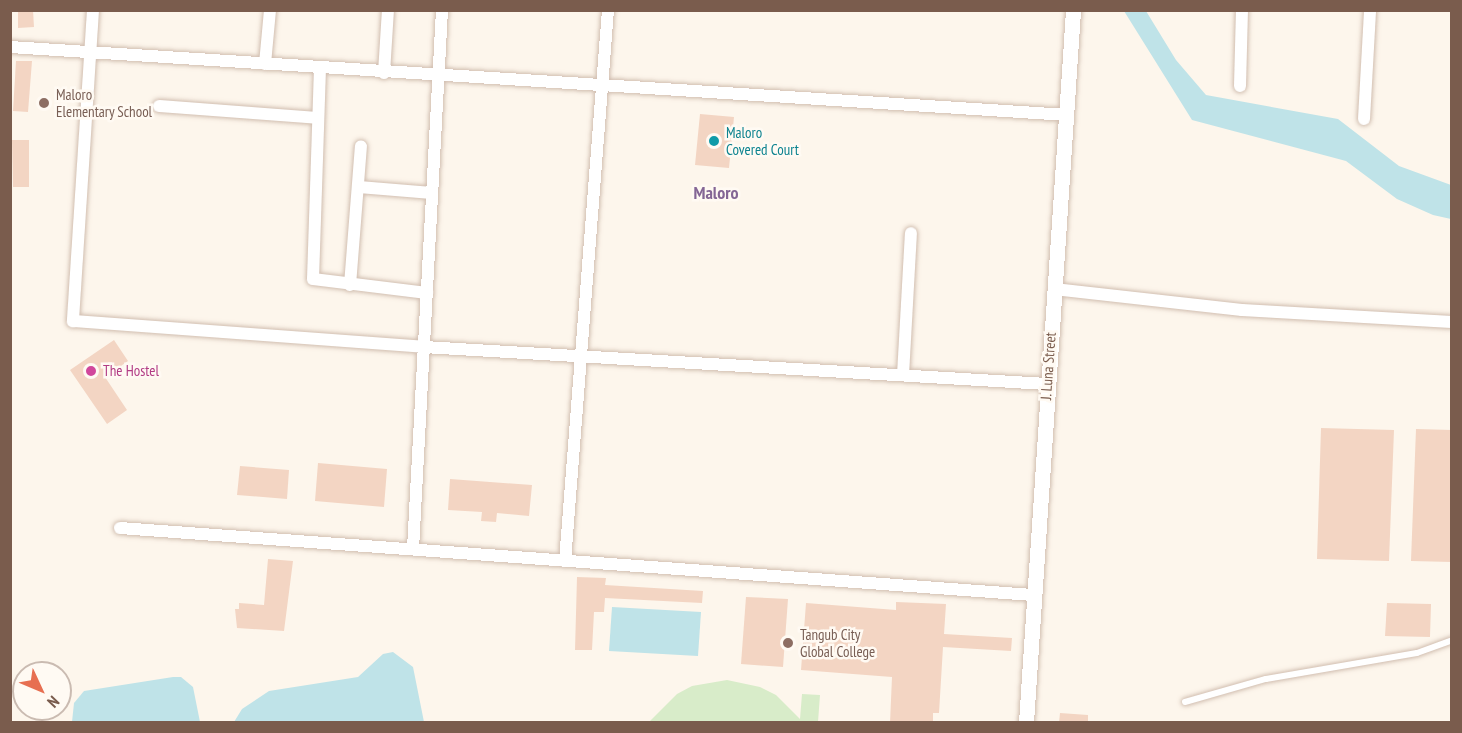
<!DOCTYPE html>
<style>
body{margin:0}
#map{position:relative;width:1462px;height:733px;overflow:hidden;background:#fdf6ec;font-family:"PT Sans Narrow",sans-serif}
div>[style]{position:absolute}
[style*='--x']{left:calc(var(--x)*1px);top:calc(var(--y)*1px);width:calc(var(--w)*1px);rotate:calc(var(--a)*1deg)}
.green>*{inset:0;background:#d8ecc9}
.water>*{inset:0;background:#bfe3e8}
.building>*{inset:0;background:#f3d5c3}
.roads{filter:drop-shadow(0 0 2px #d1beb0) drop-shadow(0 0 2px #d1beb0)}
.service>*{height:6px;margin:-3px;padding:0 3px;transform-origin:3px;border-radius:3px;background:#fff}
.minor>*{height:12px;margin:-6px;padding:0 6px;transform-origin:6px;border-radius:6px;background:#fff}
.tertiary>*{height:15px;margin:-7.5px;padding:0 7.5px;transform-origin:7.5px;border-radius:7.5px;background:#fff}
.dots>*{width:16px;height:16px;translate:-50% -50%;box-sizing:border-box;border:3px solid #fffaf3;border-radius:50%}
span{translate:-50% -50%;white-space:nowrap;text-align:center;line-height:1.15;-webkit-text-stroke:5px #fffaf3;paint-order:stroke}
.education-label{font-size:15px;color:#785e54}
.left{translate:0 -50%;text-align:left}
.culture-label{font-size:15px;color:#0d838f}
.street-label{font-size:15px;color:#7a5c4d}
.hotel-label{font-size:15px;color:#b23c85}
.quarter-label{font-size:18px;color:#846695;font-weight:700}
.frame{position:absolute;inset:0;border:12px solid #7a5c4d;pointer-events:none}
.north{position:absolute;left:12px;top:661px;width:60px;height:60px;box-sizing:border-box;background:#fffaf3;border:2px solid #cabbb1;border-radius:50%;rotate:134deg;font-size:16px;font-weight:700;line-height:24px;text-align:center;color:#7a5c4d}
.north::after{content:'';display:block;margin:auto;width:21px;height:27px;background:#e76f51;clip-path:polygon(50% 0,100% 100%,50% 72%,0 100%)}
</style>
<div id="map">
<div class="green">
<div style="clip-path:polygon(727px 680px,760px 687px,776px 695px,800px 719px,802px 694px,820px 695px,818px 722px,649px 722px,677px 694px,692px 686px)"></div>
</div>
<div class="water">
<div style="clip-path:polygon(1124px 11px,1146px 11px,1176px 60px,1206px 95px,1338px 119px,1399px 166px,1451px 185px,1451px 219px,1433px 215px,1397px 199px,1346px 161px,1192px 120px)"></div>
<div style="clip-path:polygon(612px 607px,701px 612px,698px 656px,609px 651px)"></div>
<div style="clip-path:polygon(393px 652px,413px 667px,424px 722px,234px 722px,242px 709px,269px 691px,358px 677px,383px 654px)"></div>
<div style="clip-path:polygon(173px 677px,181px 677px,193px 687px,200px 722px,72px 722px,74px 703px,84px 691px)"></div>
</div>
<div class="building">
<div style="clip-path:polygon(18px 10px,33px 10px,34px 27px,18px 28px)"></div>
<div style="clip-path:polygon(16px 61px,32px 61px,28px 112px,13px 111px)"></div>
<div style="clip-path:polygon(700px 114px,734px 117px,729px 168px,695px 165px)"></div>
<div style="clip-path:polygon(12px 140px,29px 140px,29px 187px,13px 187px)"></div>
<div style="clip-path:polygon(114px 340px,128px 361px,105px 377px,127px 410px,107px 424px,70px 370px)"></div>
<div style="clip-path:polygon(1321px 428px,1394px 430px,1389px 561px,1317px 559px)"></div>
<div style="clip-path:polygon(1416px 429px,1452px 430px,1452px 562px,1411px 561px)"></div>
<div style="clip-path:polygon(318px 463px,387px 469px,384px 507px,315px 501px)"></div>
<div style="clip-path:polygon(240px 466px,289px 470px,287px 499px,237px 495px)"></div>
<div style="clip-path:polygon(450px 479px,532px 485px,529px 516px,497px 513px,496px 522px,481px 521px,482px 512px,448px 510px)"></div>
<div style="clip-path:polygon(268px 559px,293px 561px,284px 631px,237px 628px,235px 609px,239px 609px,239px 603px,264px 605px)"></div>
<div style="clip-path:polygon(577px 577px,606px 578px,605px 585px,703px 591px,702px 603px,605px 598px,604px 612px,594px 612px,592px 650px,575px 650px)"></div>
<div style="clip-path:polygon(746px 597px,788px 599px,783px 667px,741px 664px)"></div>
<div style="clip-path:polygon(896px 602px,946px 604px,944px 634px,1012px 638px,1011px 651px,943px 647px,939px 713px,933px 713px,933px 723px,890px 723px,892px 677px,801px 670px,806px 603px,896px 610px)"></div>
<div style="clip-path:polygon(1387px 603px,1431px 604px,1430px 637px,1385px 636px)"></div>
<div style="clip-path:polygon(1060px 713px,1088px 715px,1088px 723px,1059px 723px)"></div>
</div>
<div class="roads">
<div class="service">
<div style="--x:1185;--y:702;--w:84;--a:-15.9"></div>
<div style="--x:1266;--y:679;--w:153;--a:-9.8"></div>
<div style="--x:1417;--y:653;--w:37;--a:-20"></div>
</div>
<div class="minor">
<div style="--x:93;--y:10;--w:312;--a:93.7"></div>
<div style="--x:73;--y:321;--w:352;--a:4.2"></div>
<div style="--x:424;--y:347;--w:624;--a:3.4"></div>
<div style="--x:10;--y:47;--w:1058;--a:3.68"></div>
<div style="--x:265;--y:64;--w:54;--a:-84.7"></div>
<div style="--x:320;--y:68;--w:211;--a:91.9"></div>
<div style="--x:313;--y:279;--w:115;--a:7"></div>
<div style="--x:384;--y:73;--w:63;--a:-86.4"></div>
<div style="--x:1240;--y:86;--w:76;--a:-88.5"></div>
<div style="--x:159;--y:106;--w:159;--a:4.3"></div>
<div style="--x:1364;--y:119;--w:109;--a:-86.8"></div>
<div style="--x:359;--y:187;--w:73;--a:4.7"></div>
<div style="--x:350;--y:285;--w:139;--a:-85.5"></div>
<div style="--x:1054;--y:289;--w:189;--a:6.4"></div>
<div style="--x:1242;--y:310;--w:210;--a:3.3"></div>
<div style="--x:903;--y:375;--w:142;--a:-86.8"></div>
<div style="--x:120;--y:528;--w:915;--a:4.2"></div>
<div style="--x:413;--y:549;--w:540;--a:-86.92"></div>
<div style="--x:565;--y:561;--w:553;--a:-85.54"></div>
</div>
<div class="tertiary">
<div style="--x:1026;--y:722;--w:714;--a:-86.22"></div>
</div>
</div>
<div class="dots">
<div style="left:44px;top:103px;background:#8d6e63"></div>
<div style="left:714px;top:141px;background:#0f9aa8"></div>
<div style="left:91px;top:371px;background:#d1479c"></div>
<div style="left:788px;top:643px;background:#8d6e63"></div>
</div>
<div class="education-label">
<span class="left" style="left:56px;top:103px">Maloro<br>Elementary School</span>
<span class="left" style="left:800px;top:643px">Tangub City<br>Global College</span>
</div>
<div class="culture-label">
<span class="left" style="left:726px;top:141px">Maloro<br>Covered Court</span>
</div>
<div class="street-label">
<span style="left:1048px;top:366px;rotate:-86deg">J. Luna Street</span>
</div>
<div class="hotel-label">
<span class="left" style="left:103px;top:371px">The Hostel</span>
</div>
<div class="quarter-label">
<span style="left:716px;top:193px">Maloro</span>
</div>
<div class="frame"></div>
<div class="north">N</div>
</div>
